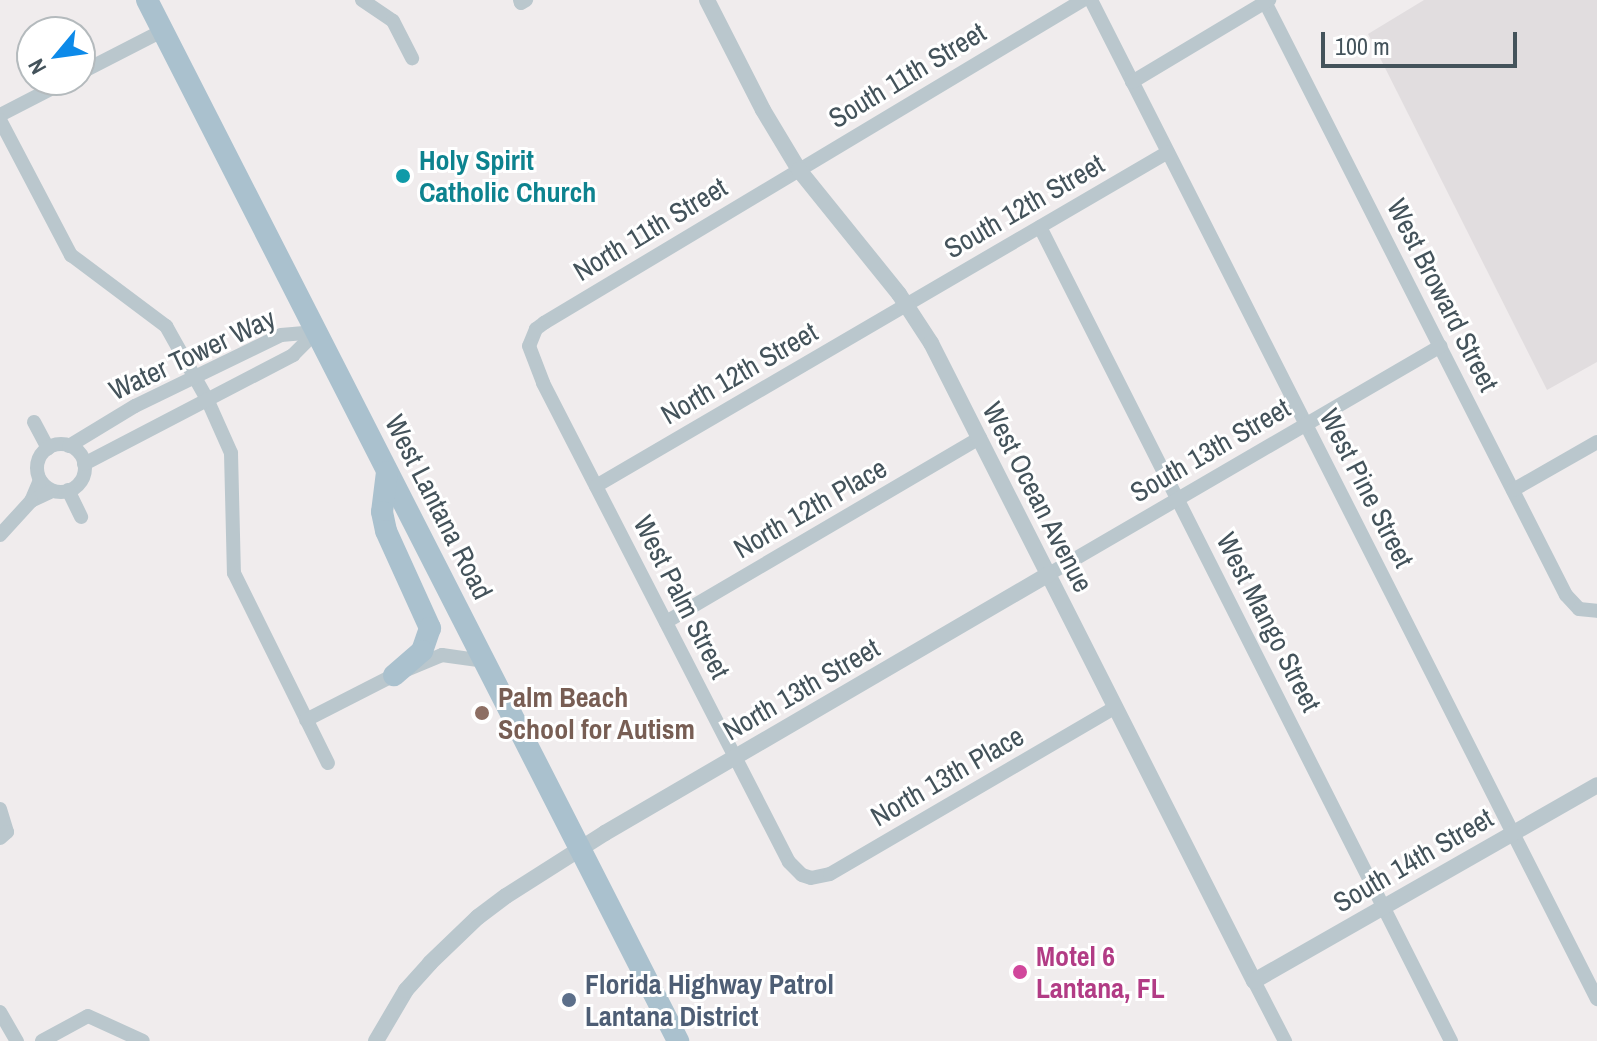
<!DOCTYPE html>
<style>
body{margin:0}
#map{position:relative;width:1597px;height:1041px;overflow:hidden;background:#f0eced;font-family:"Archivo Narrow",sans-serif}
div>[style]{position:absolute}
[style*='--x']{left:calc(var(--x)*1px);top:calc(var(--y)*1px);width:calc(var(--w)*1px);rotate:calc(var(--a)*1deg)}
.education>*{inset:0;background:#e1dddf}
.minor>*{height:14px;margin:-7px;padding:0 7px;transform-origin:7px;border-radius:7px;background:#bac7cd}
.minor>.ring{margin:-7px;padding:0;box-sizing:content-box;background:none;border:14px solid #bac7cd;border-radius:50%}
.tertiary>*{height:16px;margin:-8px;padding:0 8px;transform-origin:8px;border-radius:8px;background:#bac7cd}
.primary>*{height:22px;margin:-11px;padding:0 11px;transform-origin:11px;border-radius:11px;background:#aac1ce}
.dots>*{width:22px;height:22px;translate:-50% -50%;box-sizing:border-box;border:4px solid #fff;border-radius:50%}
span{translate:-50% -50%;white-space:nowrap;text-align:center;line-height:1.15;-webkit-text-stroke:6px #fff;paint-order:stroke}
.street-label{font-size:28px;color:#44535b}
.culture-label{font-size:28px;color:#0d838f;font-weight:700}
.left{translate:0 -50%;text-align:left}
.education-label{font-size:28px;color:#785e54;font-weight:700}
.hotel-label{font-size:28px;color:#b23c85;font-weight:700}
.service-label{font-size:28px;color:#4e5e75;font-weight:700}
.north{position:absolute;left:16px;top:16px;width:80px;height:80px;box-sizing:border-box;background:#fff;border:2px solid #b4babd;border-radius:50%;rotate:241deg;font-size:22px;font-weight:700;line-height:32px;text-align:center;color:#44535b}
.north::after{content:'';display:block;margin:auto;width:28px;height:36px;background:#0d8ae9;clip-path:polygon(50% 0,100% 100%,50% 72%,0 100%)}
.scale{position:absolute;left:1321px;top:32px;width:196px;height:36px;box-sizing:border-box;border:4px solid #44535b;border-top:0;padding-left:10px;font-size:24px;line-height:28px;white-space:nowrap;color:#44535b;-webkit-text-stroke:6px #fff;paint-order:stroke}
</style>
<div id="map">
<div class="education">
<div style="clip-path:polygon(1424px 0,1597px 0,1597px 362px,1547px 390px,1368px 34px)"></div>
</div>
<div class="minor">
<div style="--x:362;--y:0;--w:37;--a:34"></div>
<div style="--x:393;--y:21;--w:42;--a:62.8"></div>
<div style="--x:520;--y:0;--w:3;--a:72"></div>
<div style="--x:521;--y:3;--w:6;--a:-31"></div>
<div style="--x:1083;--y:0;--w:628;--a:149.07"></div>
<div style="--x:544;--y:323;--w:10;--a:143"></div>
<div style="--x:536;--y:329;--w:18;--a:112"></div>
<div style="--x:529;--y:346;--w:40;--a:69"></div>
<div style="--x:543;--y:383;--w:538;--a:62.82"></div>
<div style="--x:789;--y:862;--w:18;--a:45"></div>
<div style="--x:802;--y:875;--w:9;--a:18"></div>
<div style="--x:811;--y:878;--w:19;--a:-12"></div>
<div style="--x:830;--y:874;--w:331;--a:-30.3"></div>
<div style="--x:1091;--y:0;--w:1120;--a:63.14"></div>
<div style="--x:1265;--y:2;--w:665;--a:63.09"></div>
<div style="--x:1566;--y:595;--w:19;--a:47"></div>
<div style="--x:1579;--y:609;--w:18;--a:6"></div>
<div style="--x:80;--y:73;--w:92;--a:-27.1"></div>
<div style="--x:1132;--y:82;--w:160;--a:-30.9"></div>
<div style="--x:0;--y:115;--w:76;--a:-27.2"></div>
<div style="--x:0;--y:120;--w:153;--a:62.3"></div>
<div style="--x:71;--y:255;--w:119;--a:36.8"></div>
<div style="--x:166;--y:326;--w:84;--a:60.7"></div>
<div style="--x:207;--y:399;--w:59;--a:66"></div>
<div style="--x:231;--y:453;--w:120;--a:88.6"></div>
<div style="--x:234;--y:573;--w:212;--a:63.7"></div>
<div style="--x:1040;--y:227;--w:912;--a:63.21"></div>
<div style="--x:34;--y:422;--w:30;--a:62"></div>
<div class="ring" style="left:37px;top:444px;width:34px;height:34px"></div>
<div style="--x:69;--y:446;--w:77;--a:-31.2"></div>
<div style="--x:135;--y:406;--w:162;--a:-25.9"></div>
<div style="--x:281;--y:335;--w:35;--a:-5"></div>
<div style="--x:84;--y:464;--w:236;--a:-27.5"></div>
<div style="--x:293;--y:355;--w:33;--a:-45"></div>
<div style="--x:40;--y:480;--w:23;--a:113"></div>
<div style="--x:31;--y:501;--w:23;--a:-25"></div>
<div style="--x:596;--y:486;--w:662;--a:-30.28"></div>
<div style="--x:68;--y:490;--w:30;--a:64"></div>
<div style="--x:1513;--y:490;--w:97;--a:-29.7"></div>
<div style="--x:0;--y:535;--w:46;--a:-47.6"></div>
<div style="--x:1049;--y:574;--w:453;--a:-30.2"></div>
<div style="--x:666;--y:622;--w:364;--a:-30.4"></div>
<div style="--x:306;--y:720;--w:99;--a:-27.1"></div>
<div style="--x:394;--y:675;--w:52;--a:-22.6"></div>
<div style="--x:442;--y:655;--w:42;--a:8.1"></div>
<div style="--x:0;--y:809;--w:24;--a:73"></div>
<div style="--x:7;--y:832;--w:9;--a:139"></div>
<div style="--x:1254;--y:981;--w:68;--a:62.7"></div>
<div style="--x:0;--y:1012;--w:34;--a:60"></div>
<div style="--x:42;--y:1041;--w:52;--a:-28.5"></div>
<div style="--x:88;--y:1016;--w:60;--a:24.4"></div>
</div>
<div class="tertiary">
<div style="--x:707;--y:0;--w:123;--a:63"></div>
<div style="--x:763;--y:110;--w:70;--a:59"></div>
<div style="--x:799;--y:170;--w:159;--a:51.1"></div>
<div style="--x:899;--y:294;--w:59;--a:56.9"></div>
<div style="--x:931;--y:343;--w:715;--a:63.15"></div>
<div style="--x:1254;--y:981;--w:395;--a:-29.7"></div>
<div style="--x:376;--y:1041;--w:59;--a:-59.5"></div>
<div style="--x:406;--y:990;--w:36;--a:-48"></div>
<div style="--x:430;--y:963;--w:66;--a:-43.8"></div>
<div style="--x:478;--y:917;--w:35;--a:-37"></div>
<div style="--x:506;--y:896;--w:117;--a:-32.5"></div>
<div style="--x:605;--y:833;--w:514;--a:-30.26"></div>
</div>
<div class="primary">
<div style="--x:147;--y:0;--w:1169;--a:62.97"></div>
<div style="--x:387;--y:472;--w:40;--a:97.1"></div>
<div style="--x:382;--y:512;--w:19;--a:78"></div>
<div style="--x:386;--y:531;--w:107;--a:65.6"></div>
<div style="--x:430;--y:628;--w:24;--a:109"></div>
<div style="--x:422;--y:651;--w:37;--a:139"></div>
</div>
<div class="dots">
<div style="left:403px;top:176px;background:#0f9aa8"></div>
<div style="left:482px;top:713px;background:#8d6e63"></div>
<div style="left:1020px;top:972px;background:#d1479c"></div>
<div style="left:569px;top:1000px;background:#5c6f8a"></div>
</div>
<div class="street-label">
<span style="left:907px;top:75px;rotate:-31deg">South 11th Street</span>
<span style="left:1024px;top:206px;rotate:-30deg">South 12th Street</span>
<span style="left:650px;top:229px;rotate:-31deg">North 11th Street</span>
<span style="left:1443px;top:295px;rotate:63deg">West Broward Street</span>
<span style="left:192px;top:354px;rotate:-25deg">Water Tower Way</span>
<span style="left:739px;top:373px;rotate:-30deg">North 12th Street</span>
<span style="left:1210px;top:450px;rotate:-30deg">South 13th Street</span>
<span style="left:1367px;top:488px;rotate:63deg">West Pine Street</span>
<span style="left:1038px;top:497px;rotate:63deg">West Ocean Avenue</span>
<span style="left:439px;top:507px;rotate:63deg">West Lantana Road</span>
<span style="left:810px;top:508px;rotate:-30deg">North 12th Place</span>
<span style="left:682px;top:597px;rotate:63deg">West Palm Street</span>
<span style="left:1269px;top:622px;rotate:63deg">West Mango Street</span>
<span style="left:801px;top:689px;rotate:-30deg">North 13th Street</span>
<span style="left:947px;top:776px;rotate:-30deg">North 13th Place</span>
<span style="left:1413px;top:860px;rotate:-30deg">South 14th Street</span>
</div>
<div class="culture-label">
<span class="left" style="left:419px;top:176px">Holy Spirit<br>Catholic Church</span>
</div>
<div class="education-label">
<span class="left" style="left:498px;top:713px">Palm Beach<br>School for Autism</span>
</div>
<div class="hotel-label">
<span class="left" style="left:1036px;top:972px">Motel 6<br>Lantana, FL</span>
</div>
<div class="service-label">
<span class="left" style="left:585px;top:1000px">Florida Highway Patrol<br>Lantana District</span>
</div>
<div class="north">N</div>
<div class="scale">100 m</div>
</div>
